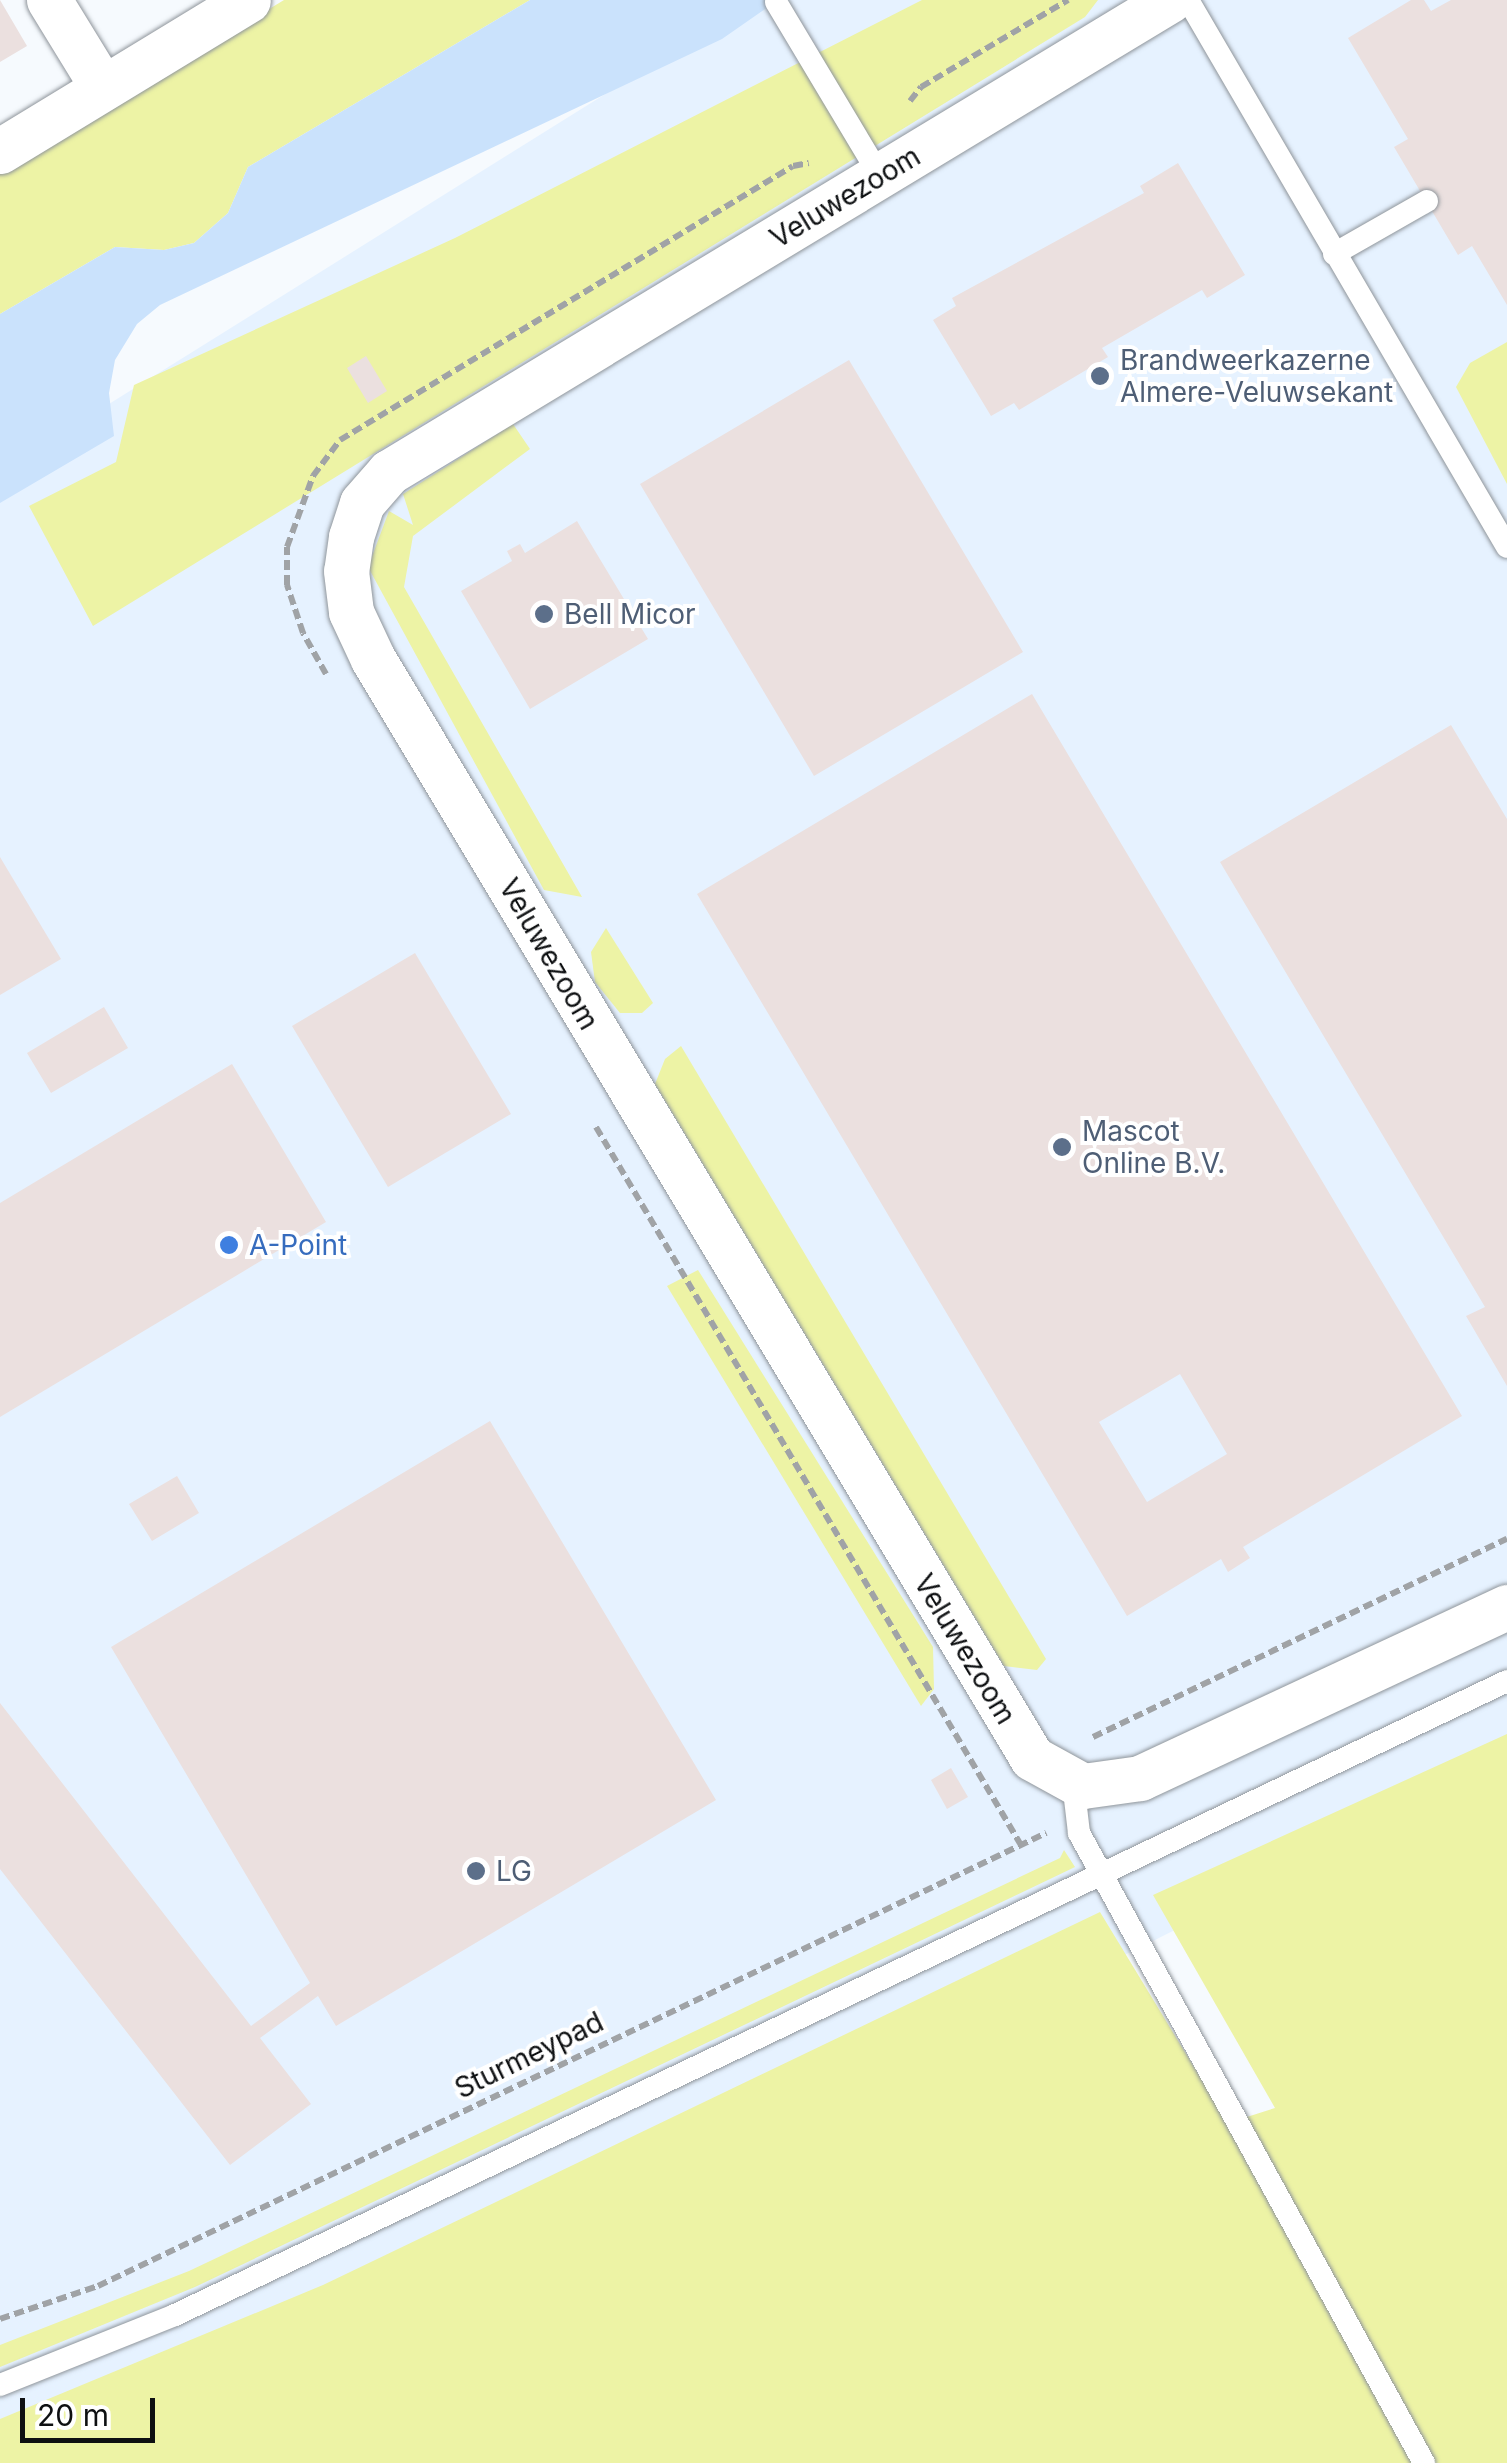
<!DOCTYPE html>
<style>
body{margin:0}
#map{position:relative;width:1507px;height:2463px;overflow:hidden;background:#f6fafe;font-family:Inter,sans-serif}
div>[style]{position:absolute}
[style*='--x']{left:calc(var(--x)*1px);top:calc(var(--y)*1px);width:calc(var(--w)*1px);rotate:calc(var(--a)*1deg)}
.built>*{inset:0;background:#e6f2ff}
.green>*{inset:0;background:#edf3a5}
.water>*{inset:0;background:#cae2fc}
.building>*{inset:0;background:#ebe0df}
.path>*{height:6px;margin-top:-3px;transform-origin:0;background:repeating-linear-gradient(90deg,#a0a3a6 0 10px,transparent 0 15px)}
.roads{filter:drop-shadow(0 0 2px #8f959b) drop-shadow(0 0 2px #8f959b)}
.lane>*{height:22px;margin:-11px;padding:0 11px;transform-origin:11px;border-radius:11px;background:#fff}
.street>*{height:45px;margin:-22.5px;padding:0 22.5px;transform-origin:22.5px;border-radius:22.5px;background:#fff}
.dots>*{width:28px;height:28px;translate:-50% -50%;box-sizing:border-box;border:5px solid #fff;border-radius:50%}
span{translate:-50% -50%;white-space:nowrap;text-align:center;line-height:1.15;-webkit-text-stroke:8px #fff;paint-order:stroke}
.street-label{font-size:28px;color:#0e1012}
.service-label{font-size:28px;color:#4e5e75}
.left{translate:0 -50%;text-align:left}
.shop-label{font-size:28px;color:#366cbe}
.scale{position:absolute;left:20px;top:2398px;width:135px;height:45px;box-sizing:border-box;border:5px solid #0e1012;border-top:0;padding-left:12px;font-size:30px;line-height:35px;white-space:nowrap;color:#0e1012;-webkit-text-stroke:8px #fff;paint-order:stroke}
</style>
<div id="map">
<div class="built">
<div style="clip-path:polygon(756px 0,1507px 0,1507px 1765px,103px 2463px,0 2463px,0 472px)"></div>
</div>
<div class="green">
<div style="clip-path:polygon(284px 0,530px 0,248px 167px,228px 213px,194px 243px,164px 250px,115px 247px,0 314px,0 173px)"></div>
<div style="clip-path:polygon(922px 0,1098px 0,1085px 17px,93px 626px,29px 506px,116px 462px,134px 385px,455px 238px)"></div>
<div style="clip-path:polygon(1507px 342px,1507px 484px,1456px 387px,1470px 363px)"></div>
<div style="clip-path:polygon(513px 424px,530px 449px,413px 536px,404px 587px,582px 897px,544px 890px,368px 567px,389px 511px,413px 525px,403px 494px)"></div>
<div style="clip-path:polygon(606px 928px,653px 1003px,642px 1013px,620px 1013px,595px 982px,591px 952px)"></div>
<div style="clip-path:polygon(681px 1046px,1046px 1659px,1037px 1670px,1004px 1666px,655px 1084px,665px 1059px)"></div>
<div style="clip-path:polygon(698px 1270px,933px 1647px,934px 1689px,921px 1706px,667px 1286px)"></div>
<div style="clip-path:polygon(1507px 1734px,1507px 2463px,0 2463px,0 2419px,323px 2285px,1100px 1912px,1228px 2123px,1275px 2108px,1153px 1895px)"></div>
<div style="clip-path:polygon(1064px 1850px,1075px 1867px,195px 2287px,0 2367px,0 2345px,189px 2271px,1060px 1858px)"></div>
</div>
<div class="water">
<div style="clip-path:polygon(530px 0,778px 0,722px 39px,160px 305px,137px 324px,115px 360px,109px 393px,114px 436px,0 503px,0 314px,115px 247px,164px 250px,194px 243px,228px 213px,248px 167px)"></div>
</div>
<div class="building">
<div style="clip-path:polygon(0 0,27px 46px,0 62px)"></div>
<div style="clip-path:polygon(1411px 0,1424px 0,1431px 11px,1451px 0,1507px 0,1507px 305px,1472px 246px,1458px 255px,1394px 147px,1408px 139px,1348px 38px)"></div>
<div style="clip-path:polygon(1178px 163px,1245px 275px,1207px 298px,1202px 290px,1102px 348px,1108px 357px,1019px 410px,1014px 403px,991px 416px,933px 320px,956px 306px,952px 298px,1144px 193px,1140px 186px)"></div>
<div style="clip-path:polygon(366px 356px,387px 391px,368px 403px,347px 368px)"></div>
<div style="clip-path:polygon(849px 360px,1023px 652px,814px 776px,640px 484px)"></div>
<div style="clip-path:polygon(577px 521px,648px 639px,530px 709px,461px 591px,512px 561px,507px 551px,520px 544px,525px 553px)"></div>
<div style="clip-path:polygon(evenodd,1032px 694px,1462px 1416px,1243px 1547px,1250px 1558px,1228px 1572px,1221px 1559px,1127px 1616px,697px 894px,1032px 694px,1180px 1374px,1227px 1454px,1147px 1502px,1099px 1422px,1180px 1374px)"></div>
<div style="clip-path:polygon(1451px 725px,1507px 819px,1507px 1386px,1466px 1316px,1485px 1307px,1220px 862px)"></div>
<div style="clip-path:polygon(0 857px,61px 959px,0 995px)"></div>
<div style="clip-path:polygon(415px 953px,511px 1114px,388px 1187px,292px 1026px)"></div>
<div style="clip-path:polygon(104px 1007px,128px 1048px,51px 1093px,27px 1053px)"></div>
<div style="clip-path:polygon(232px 1064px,326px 1222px,0 1417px,0 1203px)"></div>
<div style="clip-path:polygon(490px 1421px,716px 1800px,336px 2026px,318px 1996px,260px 2038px,311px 2104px,230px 2165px,0 1869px,0 1703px,251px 2026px,310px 1983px,111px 1647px)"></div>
<div style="clip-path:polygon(177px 1476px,199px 1513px,152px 1541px,129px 1504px)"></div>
<div style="clip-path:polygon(951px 1768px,968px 1797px,947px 1809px,931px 1780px)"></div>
</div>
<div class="path">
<div style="--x:910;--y:101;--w:18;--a:-52"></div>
<div style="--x:921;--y:87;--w:171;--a:-30.6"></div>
<div style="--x:326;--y:674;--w:47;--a:-119.3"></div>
<div style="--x:303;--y:633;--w:51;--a:-108.4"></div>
<div style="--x:287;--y:585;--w:38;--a:-90"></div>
<div style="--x:287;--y:547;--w:76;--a:-69.9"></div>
<div style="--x:313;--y:476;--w:45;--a:-53.1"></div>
<div style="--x:340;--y:440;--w:529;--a:-31.17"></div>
<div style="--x:793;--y:166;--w:16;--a:-11"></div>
<div style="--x:596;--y:1127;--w:834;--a:59.38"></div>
<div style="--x:1093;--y:1737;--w:459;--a:-25.6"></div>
<div style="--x:0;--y:2319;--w:103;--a:-18.6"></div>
<div style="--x:98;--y:2286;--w:1051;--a:-25.54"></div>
</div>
<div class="roads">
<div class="lane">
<div style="--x:1188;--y:0;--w:633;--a:59.75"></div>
<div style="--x:776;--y:2;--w:203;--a:59.1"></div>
<div style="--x:1334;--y:254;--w:107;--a:-29.7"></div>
<div style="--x:1073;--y:1782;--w:51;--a:83.3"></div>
<div style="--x:1079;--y:1833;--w:718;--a:61.29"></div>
<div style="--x:0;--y:2385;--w:188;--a:-21.8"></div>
<div style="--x:175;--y:2315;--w:1475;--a:-25.45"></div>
</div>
<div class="street">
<div style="--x:49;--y:0;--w:103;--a:58.5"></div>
<div style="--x:1170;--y:0;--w:913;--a:148.85"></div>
<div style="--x:389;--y:472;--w:41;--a:131.1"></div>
<div style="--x:362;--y:503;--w:36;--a:108"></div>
<div style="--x:351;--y:537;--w:34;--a:98"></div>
<div style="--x:346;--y:571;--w:41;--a:83"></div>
<div style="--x:351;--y:612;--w:52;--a:64.9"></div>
<div style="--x:373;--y:659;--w:1281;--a:59.05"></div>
<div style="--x:1032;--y:1758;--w:58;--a:28.8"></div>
<div style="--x:1083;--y:1786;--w:58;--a:-8"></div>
<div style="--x:1140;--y:1778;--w:405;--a:-25"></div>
<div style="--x:0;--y:151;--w:290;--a:-31.3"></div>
</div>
</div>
<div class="dots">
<div style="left:1100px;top:376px;background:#5c6f8a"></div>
<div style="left:544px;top:614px;background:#5c6f8a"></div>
<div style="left:1062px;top:1147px;background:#5c6f8a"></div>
<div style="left:229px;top:1245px;background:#3f7fe0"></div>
<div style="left:476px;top:1871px;background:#5c6f8a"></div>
</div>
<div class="street-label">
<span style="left:845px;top:197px;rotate:-31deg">Veluwezoom</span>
<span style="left:549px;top:954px;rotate:60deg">Veluwezoom</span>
<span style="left:965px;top:1649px;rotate:59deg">Veluwezoom</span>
<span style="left:529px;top:2055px;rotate:-26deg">Sturmeypad</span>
</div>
<div class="service-label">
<span class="left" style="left:1120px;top:376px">Brandweerkazerne<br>Almere-Veluwsekant</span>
<span class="left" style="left:564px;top:614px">Bell Micor</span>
<span class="left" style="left:1082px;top:1147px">Mascot<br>Online B.V.</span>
<span class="left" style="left:496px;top:1871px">LG</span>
</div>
<div class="shop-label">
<span class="left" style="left:249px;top:1245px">A-Point</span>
</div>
<div class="scale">20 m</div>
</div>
